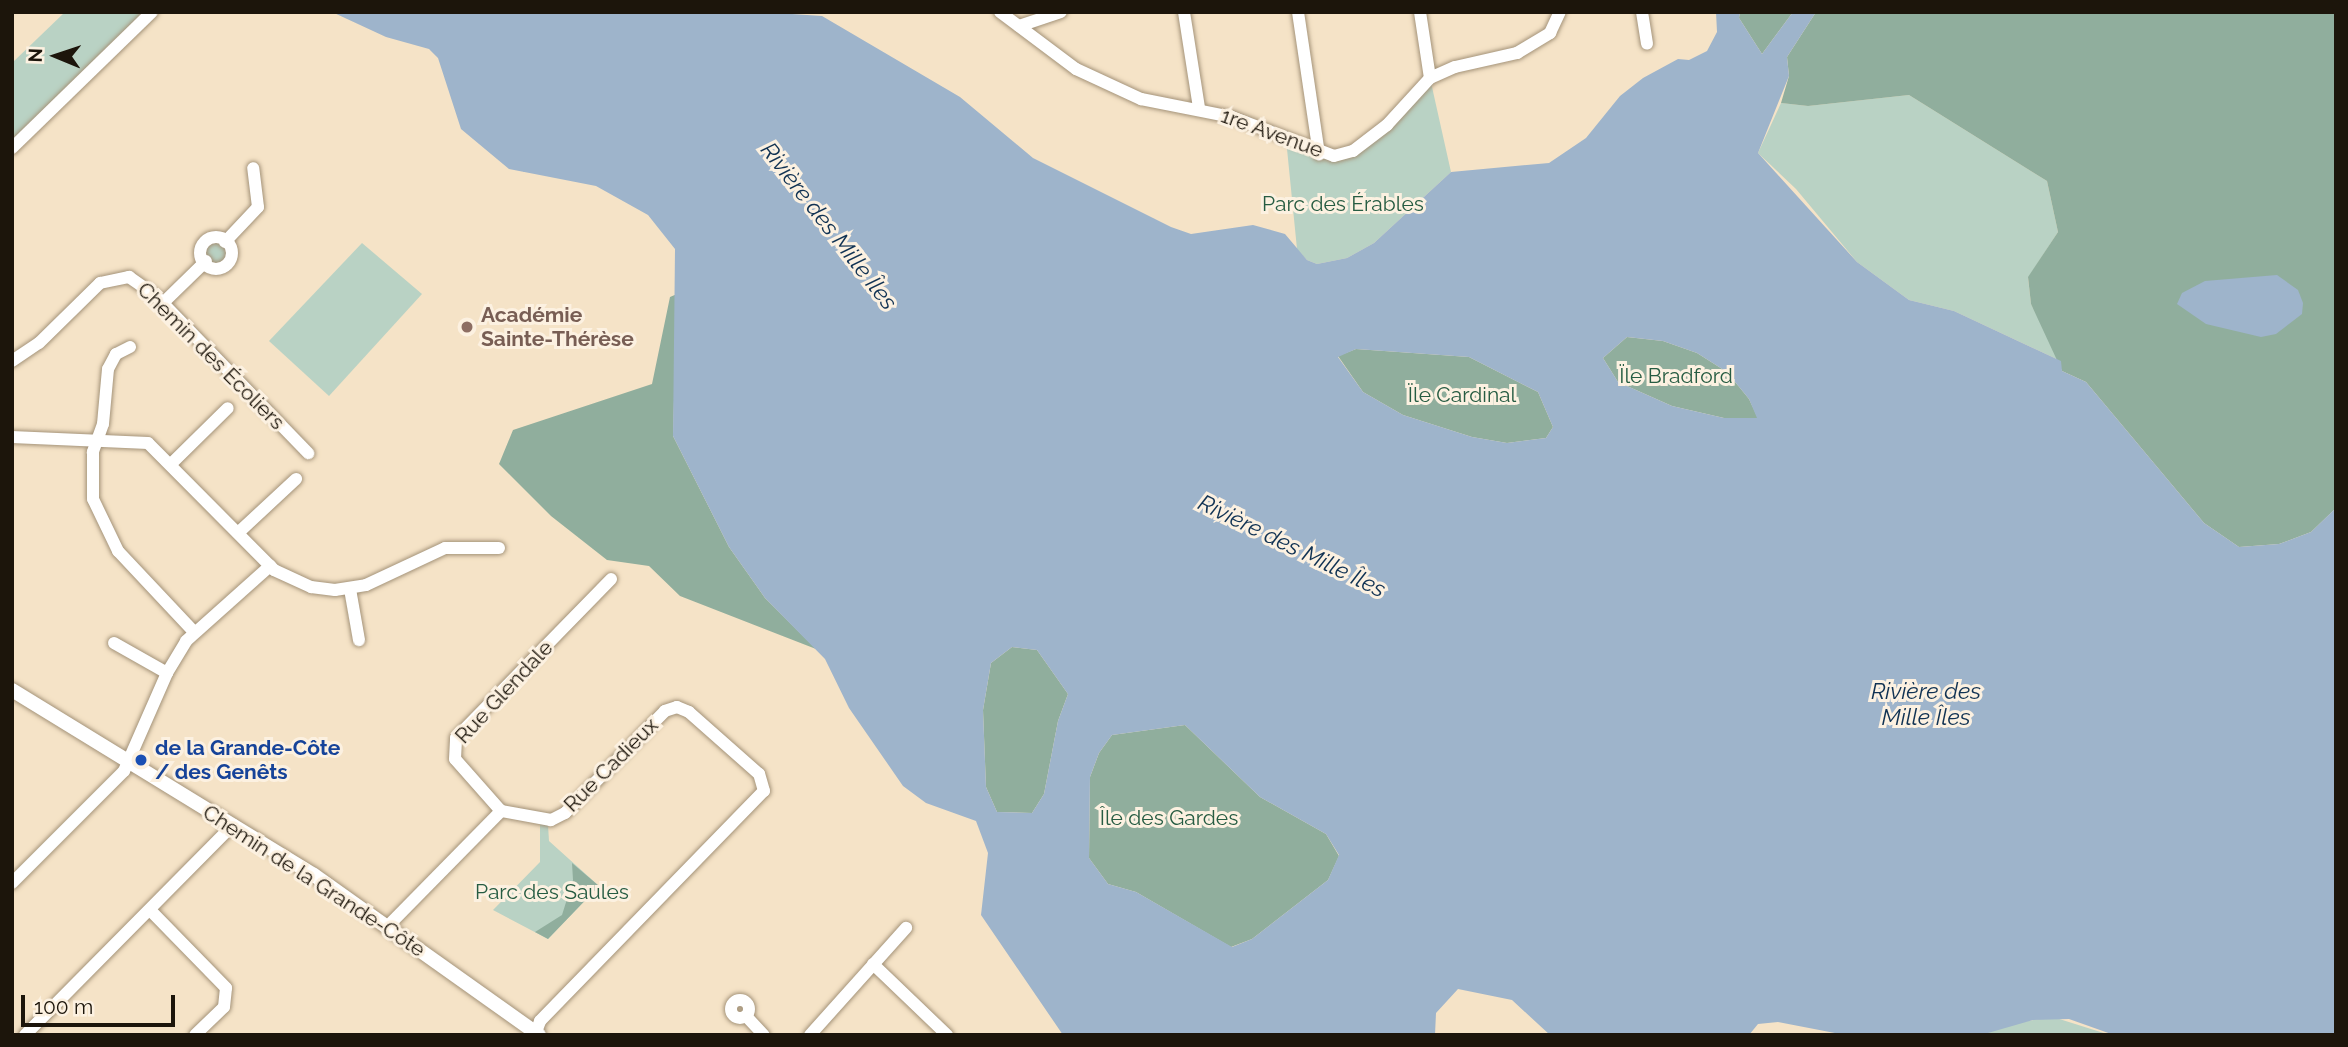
<!DOCTYPE html>
<meta charset="utf-8">
<style>
body{margin:0}
#map{position:relative;width:2348px;height:1047px;overflow:hidden;background:#f5e3c7;font-family:Raleway,sans-serif}
div>[style]{position:absolute}
[style*='--x']{left:calc(var(--x)*1px);top:calc(var(--y)*1px);width:calc(var(--w)*1px);rotate:calc(var(--a)*1deg)}
.green>*{inset:0;background:#b9d2c4}
.round{border-radius:50%}
.forest>*{inset:0;background:#90ae9d}
.water>*{inset:0;background:#9eb4cb}
.roads{filter:drop-shadow(0 0 2px #a49379) drop-shadow(0 0 2px #a49379)}
.minor>*{height:12px;margin:-6px;padding:0 6px;transform-origin:6px;border-radius:6px;background:#fff}
.minor>.ring{margin:-6px;padding:0;box-sizing:content-box;background:none;border:12px solid #fff;border-radius:50%}
.major>*{height:14px;margin:-7px;padding:0 7px;transform-origin:7px;border-radius:7px;background:#fff}
.dots>*{width:19px;height:19px;translate:-50% -50%;box-sizing:border-box;border:4px solid #fcf1e1;border-radius:50%}
span{translate:-50% -50%;white-space:nowrap;text-align:center;line-height:1.15;-webkit-text-stroke:6px #fcf1e1;paint-order:stroke}
.street-label{font-size:21px;color:#1c150b}
.park-label{font-size:21px;color:#265c42}
.education-label{font-size:21px;color:#785e54;font-weight:700}
.left{translate:0 -50%;text-align:left}
.transit-label{font-size:21px;color:#164399;font-weight:700}
.water-label{font-size:23px;color:#103253;font-style:italic}
.frame{position:absolute;inset:0;border:14px solid #1c150b;pointer-events:none}
.north{position:absolute;left:21px;top:21px;width:70px;height:70px;-webkit-text-stroke:5px #fcf1e1;paint-order:stroke;rotate:272deg;font-size:19px;font-weight:700;line-height:28px;text-align:center;color:#1c150b}
.north::after{content:'';display:block;margin:auto;width:24px;height:32px;background:#1c150b;clip-path:polygon(50% 0,100% 100%,50% 72%,0 100%)}
.scale{position:absolute;left:21px;top:995px;width:154px;height:32px;box-sizing:border-box;border:4px solid #1c150b;border-top:0;padding-left:9px;font-size:21px;line-height:24px;white-space:nowrap;color:#1c150b;-webkit-text-stroke:5px #fcf1e1;paint-order:stroke}
</style>
<div id="map">
<div class="green">
<div style="clip-path:polygon(65px 12px,143px 12px,12px 140px,12px 63px)"></div>
<div style="clip-path:polygon(1430px 78px,1451px 172px,1374px 243px,1347px 258px,1317px 264px,1307px 260px,1297px 249px,1286px 139px,1319px 154px,1353px 151px)"></div>
<div style="clip-path:polygon(1909px 95px,2047px 181px,2058px 232px,2028px 278px,2031px 304px,2061px 361px,1954px 311px,1909px 300px,1857px 262px,1796px 189px,1758px 153px,1781px 103px,1808px 106px)"></div>
<div class="round" style="left:206px;top:243px;width:20px;height:20px"></div>
<div style="clip-path:polygon(362px 243px,422px 294px,329px 396px,269px 341px)"></div>
<div style="clip-path:polygon(540px 824px,548px 825px,549px 841px,599px 886px,548px 939px,493px 910px,540px 862px)"></div>
<div style="clip-path:polygon(2053px 1017px,2110px 1035px,1938px 1035px)"></div>
</div>
<div class="forest">
<div style="clip-path:polygon(1740px 12px,1793px 12px,1762px 54px,1739px 18px)"></div>
<div style="clip-path:polygon(1816px 12px,2336px 12px,2336px 508px,2311px 532px,2279px 544px,2239px 547px,2204px 523px,2086px 382px,2062px 371px,2031px 304px,2028px 277px,2058px 232px,2047px 181px,1909px 95px,1808px 106px,1781px 103px,1789px 76px,1787px 57px)"></div>
<div style="clip-path:polygon(677px 294px,673px 436px,729px 547px,765px 598px,816px 649px,680px 596px,649px 566px,607px 560px,551px 516px,499px 464px,513px 430px,652px 384px,670px 297px)"></div>
<div style="clip-path:polygon(1627px 337px,1663px 341px,1697px 353px,1727px 372px,1749px 399px,1758px 418px,1724px 418px,1672px 406px,1618px 382px,1603px 358px)"></div>
<div style="clip-path:polygon(1356px 349px,1469px 357px,1538px 392px,1553px 427px,1546px 438px,1507px 443px,1472px 437px,1403px 415px,1363px 392px,1338px 356px)"></div>
<div style="clip-path:polygon(1012px 647px,1037px 650px,1068px 694px,1058px 721px,1044px 794px,1032px 813px,997px 812px,986px 787px,983px 710px,991px 663px)"></div>
<div style="clip-path:polygon(1185px 725px,1260px 797px,1326px 834px,1339px 856px,1328px 880px,1252px 939px,1231px 947px,1136px 892px,1108px 884px,1089px 858px,1090px 777px,1099px 753px,1112px 735px)"></div>
<div style="clip-path:polygon(572px 863px,599px 886px,548px 939px,535px 932px,562px 915px,573px 880px)"></div>
</div>
<div class="water">
<div style="clip-path:polygon(evenodd,332px 12px,761px 12px,822px 16px,960px 97px,1033px 158px,1171px 227px,1191px 234px,1253px 225px,1285px 234px,1307px 260px,1317px 264px,1347px 258px,1374px 243px,1451px 172px,1549px 163px,1586px 138px,1620px 96px,1643px 78px,1678px 59px,1689px 60px,1707px 51px,1717px 32px,1716px 12px,1740px 12px,1739px 18px,1762px 54px,1793px 12px,1816px 12px,1787px 57px,1789px 76px,1758px 153px,1857px 262px,1909px 300px,1954px 311px,2061px 361px,2062px 371px,2086px 382px,2204px 523px,2239px 547px,2279px 544px,2311px 532px,2336px 508px,2336px 1035px,2114px 1035px,2069px 1019px,2033px 1020px,1981px 1035px,1840px 1034px,1778px 1022px,1758px 1024px,1749px 1035px,1550px 1035px,1512px 1000px,1458px 989px,1436px 1013px,1435px 1035px,1063px 1035px,981px 915px,988px 853px,976px 821px,926px 803px,903px 786px,849px 708px,825px 659px,765px 598px,729px 547px,673px 436px,675px 249px,648px 215px,596px 186px,509px 169px,461px 129px,438px 58px,429px 49px,386px 37px,332px 12px,1627px 337px,1663px 341px,1697px 353px,1727px 372px,1749px 399px,1757px 418px,1724px 418px,1672px 406px,1618px 382px,1603px 358px,1627px 337px,332px 12px,1356px 349px,1469px 357px,1538px 392px,1553px 427px,1546px 438px,1507px 443px,1472px 437px,1403px 415px,1363px 392px,1338px 357px,1356px 349px,332px 12px,1012px 647px,1037px 650px,1068px 694px,1058px 721px,1044px 794px,1032px 813px,997px 812px,986px 787px,983px 710px,991px 663px,1012px 647px,332px 12px,1185px 725px,1260px 797px,1326px 834px,1339px 855px,1328px 880px,1252px 939px,1232px 947px,1136px 892px,1108px 884px,1089px 858px,1090px 777px,1099px 753px,1112px 735px,1185px 725px)"></div>
<div style="clip-path:polygon(2277px 275px,2298px 290px,2303px 303px,2302px 314px,2276px 334px,2261px 337px,2206px 324px,2177px 304px,2182px 293px,2205px 281px)"></div>
</div>
<div class="roads">
<div class="minor">
<div style="--x:1000;--y:12;--w:95;--a:36.9"></div>
<div style="--x:1076;--y:69;--w:72;--a:24.8"></div>
<div style="--x:1141;--y:99;--w:93;--a:11.2"></div>
<div style="--x:1232;--y:117;--w:109;--a:20.9"></div>
<div style="--x:1334;--y:156;--w:20;--a:-15"></div>
<div style="--x:1353;--y:151;--w:43;--a:-37.4"></div>
<div style="--x:1387;--y:125;--w:64;--a:-47.5"></div>
<div style="--x:1430;--y:78;--w:27;--a:-24"></div>
<div style="--x:1455;--y:67;--w:64;--a:-12.7"></div>
<div style="--x:1517;--y:53;--w:39;--a:-31"></div>
<div style="--x:1550;--y:33;--w:23;--a:-65"></div>
<div style="--x:1184;--y:12;--w:97;--a:81.1"></div>
<div style="--x:1298;--y:12;--w:144;--a:81.6"></div>
<div style="--x:1420;--y:12;--w:67;--a:81.4"></div>
<div style="--x:1642;--y:12;--w:32;--a:81"></div>
<div style="--x:1019;--y:26;--w:44;--a:-18.4"></div>
<div style="--x:12;--y:148;--w:195;--a:-44.2"></div>
<div class="ring" style="left:200px;top:237px;width:20px;height:20px"></div>
<div style="--x:225;--y:242;--w:48;--a:-46.7"></div>
<div style="--x:258;--y:207;--w:39;--a:-97"></div>
<div style="--x:163;--y:303;--w:60;--a:-44.3"></div>
<div style="--x:130;--y:347;--w:16;--a:153"></div>
<div style="--x:116;--y:354;--w:17;--a:118"></div>
<div style="--x:108;--y:369;--w:55;--a:95.2"></div>
<div style="--x:103;--y:424;--w:30;--a:110"></div>
<div style="--x:93;--y:452;--w:47;--a:90"></div>
<div style="--x:93;--y:499;--w:58;--a:64.3"></div>
<div style="--x:118;--y:551;--w:111;--a:46.8"></div>
<div style="--x:12;--y:361;--w:32;--a:-34"></div>
<div style="--x:39;--y:343;--w:86;--a:-44.5"></div>
<div style="--x:100;--y:283;--w:30;--a:-12"></div>
<div style="--x:129;--y:277;--w:33;--a:35"></div>
<div style="--x:156;--y:296;--w:219;--a:45.9"></div>
<div style="--x:12;--y:437;--w:136;--a:2.5"></div>
<div style="--x:148;--y:443;--w:179;--a:45.2"></div>
<div style="--x:274;--y:570;--w:41;--a:24.7"></div>
<div style="--x:311;--y:587;--w:24;--a:7"></div>
<div style="--x:335;--y:590;--w:31;--a:-9"></div>
<div style="--x:366;--y:585;--w:87;--a:-25.1"></div>
<div style="--x:445;--y:548;--w:54;--a:0"></div>
<div style="--x:172;--y:463;--w:78;--a:-44.5"></div>
<div style="--x:239;--y:532;--w:78;--a:-42.9"></div>
<div style="--x:350;--y:589;--w:52;--a:80"></div>
<div style="--x:114;--y:643;--w:61;--a:29.5"></div>
<div style="--x:12;--y:883;--w:158;--a:-45"></div>
<div style="--x:124;--y:771;--w:107;--a:-66.3"></div>
<div style="--x:167;--y:673;--w:37;--a:-59"></div>
<div style="--x:186;--y:641;--w:113;--a:-41.8"></div>
<div style="--x:150;--y:910;--w:109;--a:45.7"></div>
<div style="--x:226;--y:988;--w:19;--a:96"></div>
<div style="--x:224;--y:1007;--w:40;--a:136"></div>
<div style="--x:387;--y:927;--w:163;--a:-45.5"></div>
<div style="--x:873;--y:964;--w:103;--a:43.8"></div>
<div class="ring" style="left:731px;top:1000px;width:6px;height:6px"></div>
<div style="--x:746;--y:1016;--w:26;--a:47"></div>
<div style="--x:25;--y:1035;--w:296;--a:-45.3"></div>
<div style="--x:535;--y:1035;--w:15;--a:-70"></div>
<div style="--x:540;--y:1021;--w:321;--a:-45.8"></div>
<div style="--x:764;--y:791;--w:18;--a:-106"></div>
<div style="--x:759;--y:774;--w:94;--a:-138.5"></div>
<div style="--x:689;--y:712;--w:13;--a:-157"></div>
<div style="--x:677;--y:707;--w:13;--a:162"></div>
<div style="--x:665;--y:711;--w:143;--a:134.4"></div>
<div style="--x:565;--y:813;--w:16;--a:153"></div>
<div style="--x:551;--y:820;--w:51;--a:-169.8"></div>
<div style="--x:501;--y:811;--w:69;--a:-131.5"></div>
<div style="--x:455;--y:759;--w:21;--a:-87"></div>
<div style="--x:456;--y:738;--w:222;--a:-45.7"></div>
<div style="--x:810;--y:1035;--w:144;--a:-48.1"></div>
</div>
<div class="major">
<div style="--x:12;--y:690;--w:354;--a:31.5"></div>
<div style="--x:314;--y:875;--w:276;--a:35.4"></div>
</div>
</div>
<div class="dots">
<div style="left:467px;top:327px;background:#8d6e63"></div>
<div style="left:141px;top:760px;background:#1a4fb4"></div>
</div>
<div class="street-label">
<span style="left:1272px;top:133px;rotate:20deg">1re Avenue</span>
<span style="left:211px;top:356px;rotate:45deg">Chemin des Écoliers</span>
<span style="left:504px;top:692px;rotate:-47deg">Rue Glendale</span>
<span style="left:611px;top:765px;rotate:-45deg">Rue Cadieux</span>
<span style="left:314px;top:881px;rotate:33deg">Chemin de la Grande-Côte</span>
</div>
<div class="park-label">
<span style="left:1343px;top:204px">Parc des Érables</span>
<span style="left:1676px;top:376px">Ïle Bradford</span>
<span style="left:1462px;top:395px">Ïle Cardinal</span>
<span style="left:1169px;top:818px">Île des Gardes</span>
<span style="left:552px;top:892px">Parc des Saules</span>
</div>
<div class="education-label">
<span class="left" style="left:481px;top:327px">Académie<br>Sainte-Thérèse</span>
</div>
<div class="transit-label">
<span class="left" style="left:155px;top:760px">de la Grande-Côte<br>/ des Genêts</span>
</div>
<div class="water-label">
<span style="left:829px;top:226px;rotate:52deg">Rivière des Mille Îles</span>
<span style="left:1292px;top:546px;rotate:26deg">Rivière des Mille Îles</span>
<span style="left:1926px;top:704px">Rivière des<br>Mille Îles</span>
</div>
<div class="frame"></div>
<div class="north">N</div>
<div class="scale">100 m</div>
</div>
